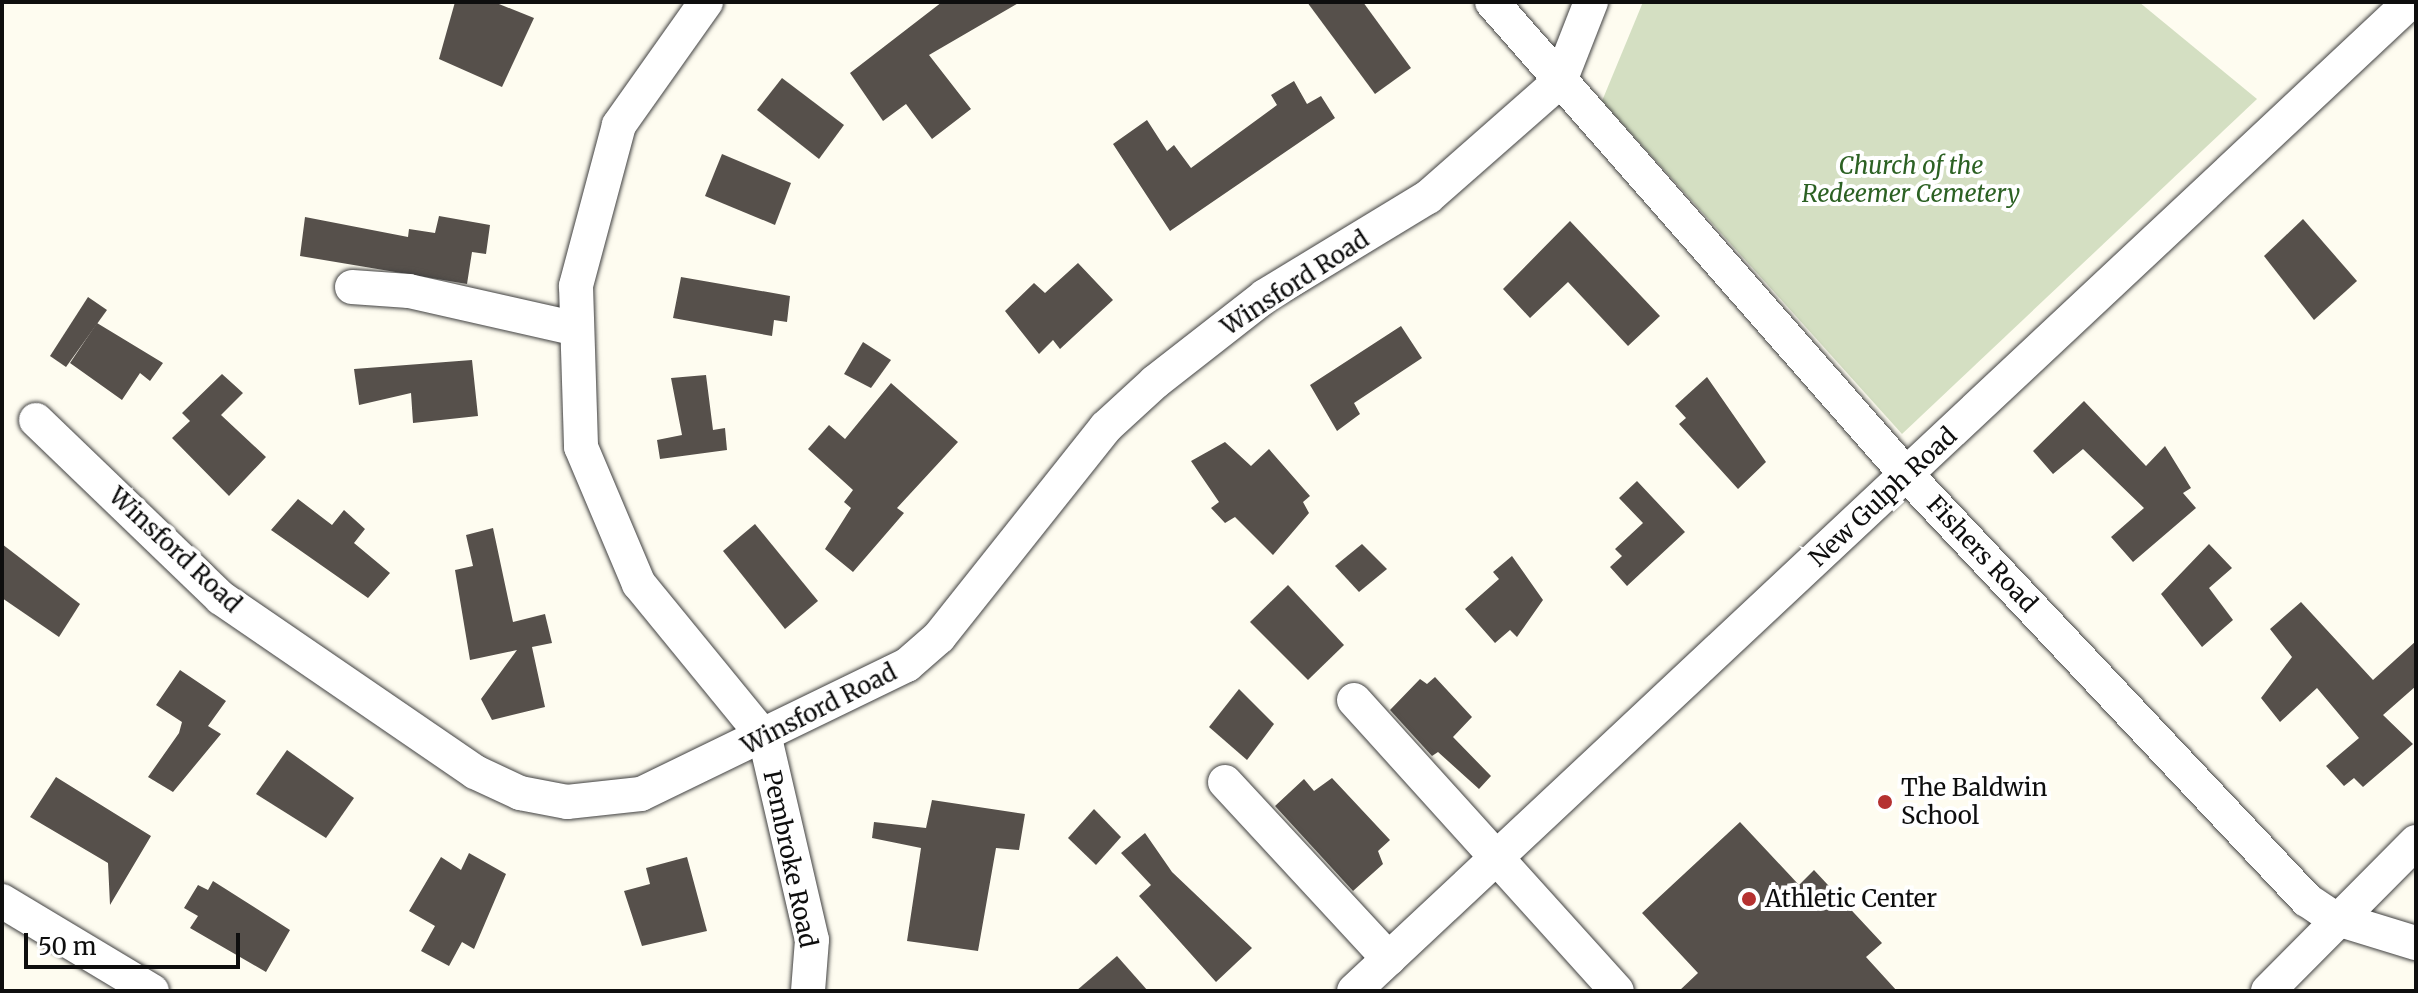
<!DOCTYPE html>
<style>
body{margin:0}
#map{position:relative;width:2418px;height:993px;overflow:hidden;background:#fefcf0;font-family:Merriweather,serif}
div>[style]{position:absolute}
[style*='--x']{left:calc(var(--x)*1px);top:calc(var(--y)*1px);width:calc(var(--w)*1px);rotate:calc(var(--a)*1deg)}
.cemetery>*{inset:0;background:#d4dfc2}
.building>*{inset:0;background:#56504b}
.roads{filter:drop-shadow(0 0 2px #414141) drop-shadow(0 0 2px #414141)}
.minor>*{height:34px;margin:-17px;padding:0 17px;transform-origin:17px;border-radius:17px;background:#fff}
.dots>*{width:22px;height:22px;translate:-50% -50%;box-sizing:border-box;border:4px solid #fff;border-radius:50%}
span{translate:-50% -50%;white-space:nowrap;text-align:center;line-height:1.15;-webkit-text-stroke:8px #fff;paint-order:stroke}
.park-label{font-size:24px;color:#2c6123;font-style:italic}
.street-label{font-size:24px;color:#0e0e0e}
.poi-label{font-size:24px;color:#0e0e0e}
.left{translate:0 -50%;text-align:left}
.frame{position:absolute;inset:0;border:4px solid #0e0e0e;pointer-events:none}
.scale{position:absolute;left:24px;top:933px;width:216px;height:36px;box-sizing:border-box;border:4px solid #0e0e0e;border-top:0;padding-left:10px;font-size:24px;line-height:28px;white-space:nowrap;color:#0e0e0e;-webkit-text-stroke:6px #fff;paint-order:stroke}
</style>
<div id="map">
<div class="cemetery">
<div style="clip-path:polygon(1643px 2px,2139px 2px,2257px 99px,1902px 434px,1602px 101px)"></div>
</div>
<div class="building">
<div style="clip-path:polygon(455px 2px,494px 2px,534px 18px,502px 87px,439px 59px)"></div>
<div style="clip-path:polygon(942px 2px,1020px 2px,929px 55px,971px 109px,932px 139px,906px 104px,883px 121px,850px 73px)"></div>
<div style="clip-path:polygon(1307px 2px,1363px 2px,1411px 68px,1375px 94px)"></div>
<div style="clip-path:polygon(782px 78px,844px 125px,819px 159px,757px 110px)"></div>
<div style="clip-path:polygon(1294px 81px,1307px 104px,1321px 96px,1335px 118px,1170px 231px,1113px 144px,1147px 120px,1167px 151px,1174px 145px,1191px 168px,1277px 105px,1271px 95px)"></div>
<div style="clip-path:polygon(722px 154px,791px 183px,775px 225px,705px 196px)"></div>
<div style="clip-path:polygon(439px 216px,490px 225px,486px 254px,472px 252px,467px 284px,300px 256px,305px 217px,408px 237px,409px 229px,435px 233px)"></div>
<div style="clip-path:polygon(2303px 219px,2357px 281px,2314px 320px,2264px 256px)"></div>
<div style="clip-path:polygon(1570px 221px,1660px 316px,1628px 346px,1568px 282px,1530px 318px,1503px 289px)"></div>
<div style="clip-path:polygon(1078px 263px,1113px 300px,1060px 349px,1053px 340px,1039px 354px,1005px 311px,1034px 283px,1045px 293px)"></div>
<div style="clip-path:polygon(681px 277px,790px 296px,787px 322px,774px 320px,772px 336px,673px 318px)"></div>
<div style="clip-path:polygon(88px 297px,107px 310px,66px 367px,50px 356px)"></div>
<div style="clip-path:polygon(97px 323px,163px 363px,150px 381px,140px 373px,122px 400px,70px 363px)"></div>
<div style="clip-path:polygon(1401px 326px,1422px 358px,1354px 403px,1360px 414px,1337px 431px,1310px 385px)"></div>
<div style="clip-path:polygon(863px 342px,891px 360px,871px 388px,844px 374px)"></div>
<div style="clip-path:polygon(472px 360px,478px 416px,413px 423px,411px 393px,359px 405px,354px 369px)"></div>
<div style="clip-path:polygon(222px 374px,243px 393px,221px 415px,266px 457px,229px 496px,172px 438px,190px 421px,182px 413px)"></div>
<div style="clip-path:polygon(706px 375px,713px 430px,725px 428px,727px 450px,660px 459px,657px 440px,682px 435px,671px 378px)"></div>
<div style="clip-path:polygon(1707px 377px,1766px 462px,1738px 489px,1679px 424px,1686px 418px,1675px 406px)"></div>
<div style="clip-path:polygon(891px 383px,958px 442px,897px 508px,904px 513px,853px 572px,825px 549px,851px 508px,844px 502px,853px 490px,808px 449px,829px 425px,845px 439px)"></div>
<div style="clip-path:polygon(2084px 401px,2146px 466px,2165px 446px,2191px 488px,2183px 493px,2196px 508px,2133px 562px,2111px 537px,2144px 508px,2083px 449px,2053px 474px,2033px 451px)"></div>
<div style="clip-path:polygon(1225px 442px,1251px 466px,1269px 449px,1310px 496px,1303px 502px,1309px 513px,1273px 555px,1235px 517px,1225px 523px,1211px 508px,1219px 502px,1191px 461px)"></div>
<div style="clip-path:polygon(1637px 481px,1685px 532px,1627px 586px,1610px 567px,1622px 556px,1615px 549px,1643px 523px,1619px 498px)"></div>
<div style="clip-path:polygon(298px 499px,332px 525px,344px 510px,365px 529px,354px 543px,390px 573px,368px 598px,271px 530px)"></div>
<div style="clip-path:polygon(755px 524px,818px 601px,785px 629px,723px 551px)"></div>
<div style="clip-path:polygon(493px 528px,513px 622px,545px 614px,552px 643px,532px 647px,545px 707px,492px 720px,481px 699px,517px 650px,470px 660px,455px 570px,473px 566px,466px 535px)"></div>
<div style="clip-path:polygon(2px 544px,80px 604px,59px 637px,2px 598px)"></div>
<div style="clip-path:polygon(1362px 544px,1387px 569px,1359px 592px,1335px 566px)"></div>
<div style="clip-path:polygon(2209px 544px,2232px 568px,2209px 588px,2233px 620px,2202px 647px,2161px 594px)"></div>
<div style="clip-path:polygon(1512px 556px,1543px 600px,1517px 637px,1510px 630px,1495px 643px,1465px 609px,1499px 579px,1493px 572px)"></div>
<div style="clip-path:polygon(1288px 585px,1344px 645px,1308px 680px,1250px 622px)"></div>
<div style="clip-path:polygon(2301px 602px,2373px 680px,2416px 641px,2416px 686px,2383px 715px,2413px 744px,2363px 787px,2354px 778px,2344px 786px,2326px 766px,2359px 738px,2317px 688px,2280px 722px,2261px 698px,2292px 657px,2270px 629px)"></div>
<div style="clip-path:polygon(180px 670px,226px 701px,208px 726px,221px 734px,173px 792px,148px 777px,179px 733px,182px 722px,156px 705px)"></div>
<div style="clip-path:polygon(1435px 677px,1472px 717px,1453px 737px,1491px 776px,1479px 789px,1438px 752px,1432px 756px,1390px 710px,1420px 679px,1427px 684px)"></div>
<div style="clip-path:polygon(1239px 689px,1274px 724px,1247px 760px,1209px 727px)"></div>
<div style="clip-path:polygon(287px 750px,354px 798px,326px 838px,256px 794px)"></div>
<div style="clip-path:polygon(56px 777px,151px 836px,110px 905px,108px 863px,30px 817px)"></div>
<div style="clip-path:polygon(1332px 778px,1390px 840px,1378px 851px,1383px 864px,1353px 891px,1275px 806px,1304px 779px,1314px 791px)"></div>
<div style="clip-path:polygon(932px 800px,1025px 814px,1019px 850px,996px 848px,978px 951px,907px 941px,921px 848px,872px 838px,874px 822px,926px 828px)"></div>
<div style="clip-path:polygon(1094px 809px,1121px 837px,1096px 865px,1068px 838px)"></div>
<div style="clip-path:polygon(1740px 822px,1799px 885px,1814px 870px,1882px 943px,1866px 957px,1897px 991px,1679px 991px,1698px 973px,1642px 913px)"></div>
<div style="clip-path:polygon(1145px 833px,1172px 872px,1252px 948px,1216px 982px,1139px 896px,1151px 885px,1121px 853px)"></div>
<div style="clip-path:polygon(469px 853px,506px 874px,474px 949px,462px 942px,449px 966px,421px 951px,435px 926px,409px 911px,441px 857px,461px 870px)"></div>
<div style="clip-path:polygon(687px 857px,707px 931px,642px 946px,624px 891px,650px 884px,646px 868px)"></div>
<div style="clip-path:polygon(213px 881px,290px 930px,266px 972px,190px 928px,198px 916px,184px 908px,198px 885px,208px 890px)"></div>
<div style="clip-path:polygon(1117px 956px,1148px 991px,1076px 991px)"></div>
</div>
<div class="roads">
<div class="minor">
<div style="--x:706;--y:2;--w:151;--a:125.3"></div>
<div style="--x:619;--y:125;--w:167;--a:105"></div>
<div style="--x:576;--y:286;--w:161;--a:88.2"></div>
<div style="--x:581;--y:447;--w:149;--a:67.1"></div>
<div style="--x:639;--y:584;--w:199;--a:50.7"></div>
<div style="--x:765;--y:738;--w:207;--a:76.9"></div>
<div style="--x:812;--y:940;--w:51;--a:94.5"></div>
<div style="--x:1492;--y:2;--w:629;--a:48.74"></div>
<div style="--x:1907;--y:475;--w:584;--a:46.74"></div>
<div style="--x:2307;--y:900;--w:32;--a:34"></div>
<div style="--x:2334;--y:918;--w:86;--a:17"></div>
<div style="--x:352;--y:287;--w:57;--a:4"></div>
<div style="--x:409;--y:291;--w:172;--a:12.7"></div>
<div style="--x:36;--y:420;--w:257;--a:43.9"></div>
<div style="--x:221;--y:598;--w:308;--a:34.4"></div>
<div style="--x:475;--y:772;--w:50;--a:25"></div>
<div style="--x:520;--y:793;--w:48;--a:10.8"></div>
<div style="--x:567;--y:802;--w:74;--a:-6.2"></div>
<div style="--x:641;--y:794;--w:296;--a:-25.9"></div>
<div style="--x:907;--y:665;--w:43;--a:-41.2"></div>
<div style="--x:939;--y:637;--w:268;--a:-51.5"></div>
<div style="--x:1106;--y:427;--w:67;--a:-42.6"></div>
<div style="--x:1155;--y:382;--w:140;--a:-38"></div>
<div style="--x:1265;--y:296;--w:191;--a:-31.3"></div>
<div style="--x:1428;--y:197;--w:176;--a:-41.3"></div>
<div style="--x:1560;--y:81;--w:85;--a:-68.6"></div>
<div style="--x:1354;--y:700;--w:392;--a:47.9"></div>
<div style="--x:1225;--y:782;--w:241;--a:47.2"></div>
<div style="--x:2;--y:901;--w:175;--a:31"></div>
<div style="--x:1354;--y:991;--w:1447;--a:-43.12"></div>
<div style="--x:2268;--y:991;--w:210;--a:-45.2"></div>
</div>
</div>
<div class="dots">
<div style="left:1885px;top:802px;background:#b53130"></div>
<div style="left:1749px;top:899px;background:#b53130"></div>
</div>
<div class="park-label">
<span style="left:1911px;top:180px">Church of the<br>Redeemer Cemetery</span>
</div>
<div class="street-label">
<span style="left:1295px;top:283px;rotate:-33deg">Winsford Road</span>
<span style="left:1883px;top:497px;rotate:-43deg">New Gulph Road</span>
<span style="left:175px;top:550px;rotate:43deg">Winsford Road</span>
<span style="left:1982px;top:554px;rotate:47deg">Fishers Road</span>
<span style="left:819px;top:709px;rotate:-27deg">Winsford Road</span>
<span style="left:790px;top:859px;rotate:78deg">Pembroke Road</span>
</div>
<div class="poi-label">
<span class="left" style="left:1901px;top:802px">The Baldwin<br>School</span>
<span class="left" style="left:1765px;top:899px">Athletic Center</span>
</div>
<div class="frame"></div>
<div class="scale">50 m</div>
</div>
